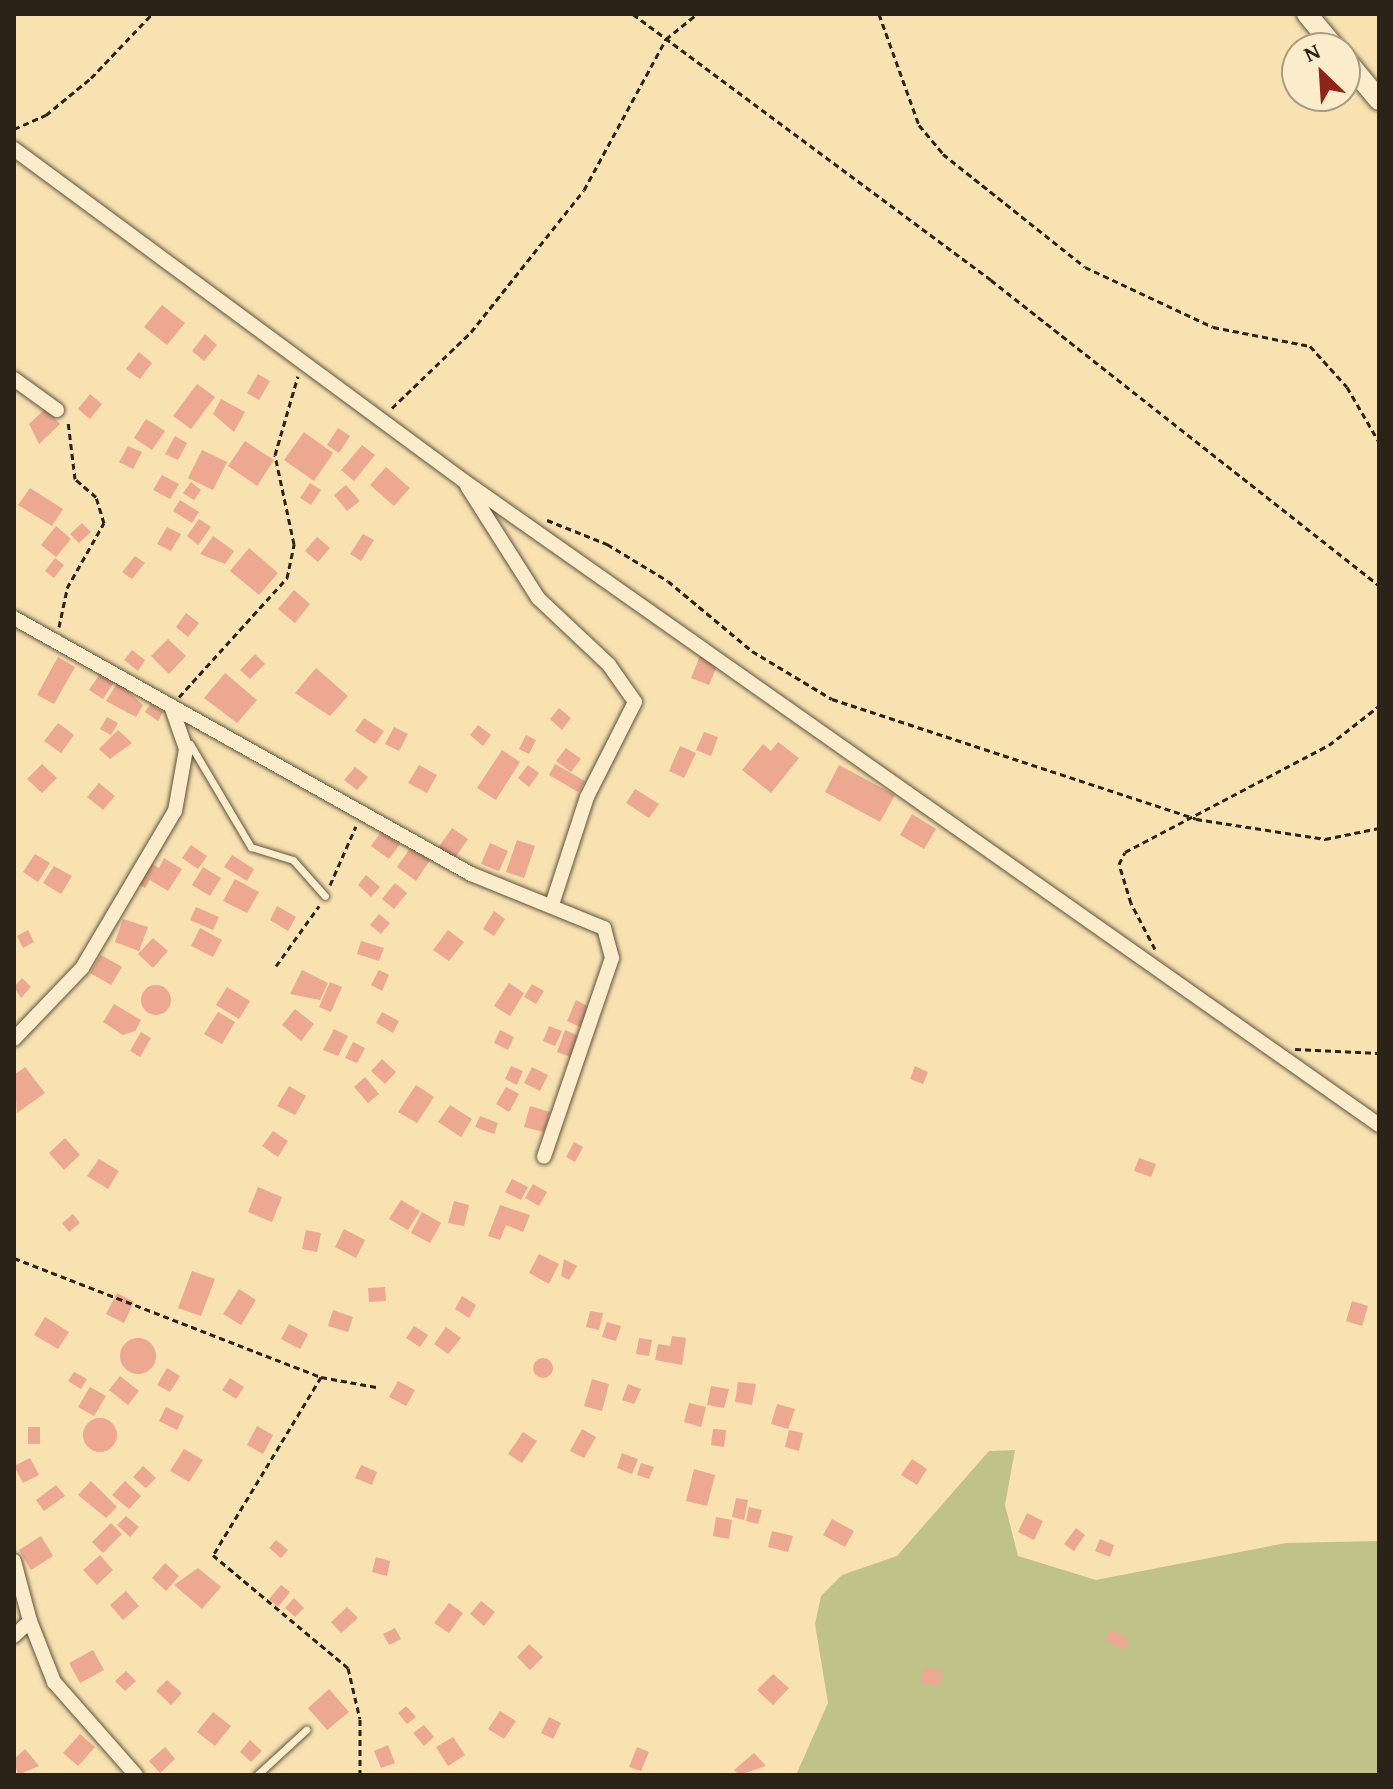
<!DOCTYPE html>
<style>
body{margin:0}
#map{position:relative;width:1393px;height:1789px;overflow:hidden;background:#f9e2b1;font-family:"Gentium Book Plus",serif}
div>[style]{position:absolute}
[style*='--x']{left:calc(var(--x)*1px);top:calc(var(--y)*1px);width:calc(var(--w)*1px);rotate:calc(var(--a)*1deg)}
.green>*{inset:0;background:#bfc38a}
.building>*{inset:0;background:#eda891}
.round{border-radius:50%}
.path>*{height:3px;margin-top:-1.5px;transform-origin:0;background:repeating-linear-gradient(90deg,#2b2218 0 6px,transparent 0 10px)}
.roads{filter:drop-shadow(0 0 2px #5e523e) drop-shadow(0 0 2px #5e523e)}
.lane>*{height:7px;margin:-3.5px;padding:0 3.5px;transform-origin:3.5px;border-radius:3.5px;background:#fbeccc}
.street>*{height:14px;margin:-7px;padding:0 7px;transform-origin:7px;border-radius:7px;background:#fbeccc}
.secondary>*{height:20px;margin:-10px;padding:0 10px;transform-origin:10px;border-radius:10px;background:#fbeccc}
span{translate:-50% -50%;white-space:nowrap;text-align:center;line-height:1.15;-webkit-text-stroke:7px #fbeccc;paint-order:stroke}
.frame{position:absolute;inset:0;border:16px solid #2b2218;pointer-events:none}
.north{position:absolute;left:1281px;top:32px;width:80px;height:80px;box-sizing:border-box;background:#fbeccc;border:2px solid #a89b84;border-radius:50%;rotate:335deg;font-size:22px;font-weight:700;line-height:32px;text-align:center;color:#2b2218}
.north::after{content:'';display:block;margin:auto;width:28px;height:36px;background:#8f2418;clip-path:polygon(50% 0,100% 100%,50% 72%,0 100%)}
</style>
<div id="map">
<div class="green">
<div style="clip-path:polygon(1015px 1450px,1005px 1505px,1018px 1556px,1096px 1580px,1286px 1543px,1379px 1541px,1379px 1775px,796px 1775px,828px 1703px,815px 1624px,821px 1596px,842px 1575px,897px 1556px,989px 1451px)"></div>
</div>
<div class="building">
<div style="clip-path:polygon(162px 305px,185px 323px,167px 345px,144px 327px)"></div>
<div style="clip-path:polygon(205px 334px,217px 345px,204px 361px,192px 351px)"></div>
<div style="clip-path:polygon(139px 352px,152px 363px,140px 379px,126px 369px)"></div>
<div style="clip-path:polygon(258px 374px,270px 381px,259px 400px,247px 393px)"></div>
<div style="clip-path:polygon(197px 384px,215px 397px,191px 429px,173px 416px)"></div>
<div style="clip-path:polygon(90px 394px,102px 404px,90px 419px,78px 409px)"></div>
<div style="clip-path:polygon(221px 399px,245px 412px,234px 432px,213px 414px)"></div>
<div style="clip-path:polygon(46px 408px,60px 424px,39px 444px,29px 424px)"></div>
<div style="clip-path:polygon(146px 419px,165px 431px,152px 450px,134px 438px)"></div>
<div style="clip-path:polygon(338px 428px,350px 436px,339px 453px,327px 445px)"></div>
<div style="clip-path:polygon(304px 432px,333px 453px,314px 481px,284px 460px)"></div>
<div style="clip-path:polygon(175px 436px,187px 443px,178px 460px,165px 454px)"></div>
<div style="clip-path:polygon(245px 441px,274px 460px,257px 486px,228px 466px)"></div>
<div style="clip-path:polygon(362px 445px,375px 455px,354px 481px,341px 470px)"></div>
<div style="clip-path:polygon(128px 446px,142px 452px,133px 469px,119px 462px)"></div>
<div style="clip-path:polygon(202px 450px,227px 462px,213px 490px,188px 478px)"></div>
<div style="clip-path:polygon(386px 467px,410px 488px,394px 506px,370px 485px)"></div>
<div style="clip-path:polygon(162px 475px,179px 484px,170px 499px,153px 490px)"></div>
<div style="clip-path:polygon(191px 482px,201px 490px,194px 500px,183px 493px)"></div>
<div style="clip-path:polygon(310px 483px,321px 490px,311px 505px,300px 498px)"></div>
<div style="clip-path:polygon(346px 485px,360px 501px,347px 511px,334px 495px)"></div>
<div style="clip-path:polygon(30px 488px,63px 509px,52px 526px,18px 505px)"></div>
<div style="clip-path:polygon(180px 500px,199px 512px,192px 523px,173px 511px)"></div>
<div style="clip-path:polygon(199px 519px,211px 527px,198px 545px,187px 536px)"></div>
<div style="clip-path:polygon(82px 523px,91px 532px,79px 543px,70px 534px)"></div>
<div style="clip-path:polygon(56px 526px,71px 539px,56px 557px,41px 545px)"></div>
<div style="clip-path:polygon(167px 527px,181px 534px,171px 551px,157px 544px)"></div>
<div style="clip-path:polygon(363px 534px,374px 540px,361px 561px,350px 554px)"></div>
<div style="clip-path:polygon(213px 536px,234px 551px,225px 564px,200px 554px)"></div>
<div style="clip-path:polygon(317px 537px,330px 548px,318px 562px,305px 551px)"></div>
<div style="clip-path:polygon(249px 548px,278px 573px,259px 595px,230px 571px)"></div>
<div style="clip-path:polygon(135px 556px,145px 563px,132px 579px,122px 572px)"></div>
<div style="clip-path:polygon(55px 558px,64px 565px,54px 578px,45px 571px)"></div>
<div style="clip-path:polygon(294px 590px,310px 604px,295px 623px,278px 609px)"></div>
<div style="clip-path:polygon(186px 613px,199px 623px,188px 637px,176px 627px)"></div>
<div style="clip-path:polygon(168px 639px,186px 656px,169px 674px,151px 656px)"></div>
<div style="clip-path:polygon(132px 650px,145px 660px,138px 671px,124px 660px)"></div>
<div style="clip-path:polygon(255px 654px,265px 664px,250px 679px,240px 670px)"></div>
<div style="clip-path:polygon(700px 656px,718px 664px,709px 685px,691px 678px)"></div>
<div style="clip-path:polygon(58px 657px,75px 667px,54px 704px,37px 695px)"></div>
<div style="clip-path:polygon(316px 668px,348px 696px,330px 716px,295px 693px)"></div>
<div style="clip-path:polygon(101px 672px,115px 681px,103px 699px,89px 690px)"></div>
<div style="clip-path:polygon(225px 673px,257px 700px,237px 723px,204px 698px)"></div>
<div style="clip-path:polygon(118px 682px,143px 705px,136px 717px,106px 701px)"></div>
<div style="clip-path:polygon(151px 703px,163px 712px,158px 721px,145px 712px)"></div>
<div style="clip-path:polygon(559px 708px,571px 718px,562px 730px,550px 719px)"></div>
<div style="clip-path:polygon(107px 717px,118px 723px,111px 735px,100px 729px)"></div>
<div style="clip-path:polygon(364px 718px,384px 731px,375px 744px,355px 731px)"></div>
<div style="clip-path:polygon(58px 723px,74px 735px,61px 753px,44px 741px)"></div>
<div style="clip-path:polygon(478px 725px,491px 735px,483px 746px,470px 735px)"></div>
<div style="clip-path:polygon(394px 727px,408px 734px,399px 751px,385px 744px)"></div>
<div style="clip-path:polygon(118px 730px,132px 743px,110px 759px,99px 749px)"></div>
<div style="clip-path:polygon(704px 732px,718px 737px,711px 756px,696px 750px)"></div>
<div style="clip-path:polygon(526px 735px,536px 740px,529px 754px,519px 749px)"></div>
<div style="clip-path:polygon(778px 742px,799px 758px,771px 793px,742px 770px,763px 744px,771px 751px)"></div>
<div style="clip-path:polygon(680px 746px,696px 753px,684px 778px,669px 771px)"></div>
<div style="clip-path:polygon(566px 748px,581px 759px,571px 772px,556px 761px)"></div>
<div style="clip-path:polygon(502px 750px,520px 762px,496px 800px,477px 788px)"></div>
<div style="clip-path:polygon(42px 764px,57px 778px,42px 793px,27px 779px)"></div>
<div style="clip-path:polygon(555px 764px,585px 781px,578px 792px,549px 775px)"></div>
<div style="clip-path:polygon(419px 765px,437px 775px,427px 793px,408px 783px)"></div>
<div style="clip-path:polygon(528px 765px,539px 773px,529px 787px,518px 778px)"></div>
<div style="clip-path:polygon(839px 765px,895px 795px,880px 822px,825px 792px)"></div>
<div style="clip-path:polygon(355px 767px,368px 777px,357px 790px,344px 780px)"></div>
<div style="clip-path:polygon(99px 783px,115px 796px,103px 810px,87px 797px)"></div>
<div style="clip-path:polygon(635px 789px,659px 804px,649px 818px,626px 803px)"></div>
<div style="clip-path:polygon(912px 814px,936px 829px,924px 849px,900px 835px)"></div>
<div style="clip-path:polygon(452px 828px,468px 839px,454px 859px,438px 848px)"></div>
<div style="clip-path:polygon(381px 832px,400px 844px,389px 859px,371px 846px)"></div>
<div style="clip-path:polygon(517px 840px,535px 846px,524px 878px,506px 872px)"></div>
<div style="clip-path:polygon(490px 843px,508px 851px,499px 871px,481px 864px)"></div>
<div style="clip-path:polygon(191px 845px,207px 856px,198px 869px,182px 858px)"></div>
<div style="clip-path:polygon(411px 847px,430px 860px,416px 881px,397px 867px)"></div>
<div style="clip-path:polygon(35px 854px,50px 863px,38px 882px,23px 872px)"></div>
<div style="clip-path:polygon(232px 855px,254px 869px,247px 881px,224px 867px)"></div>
<div style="clip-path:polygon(164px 858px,182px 869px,168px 891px,150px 880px,145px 888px,136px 883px,149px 862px,159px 868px)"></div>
<div style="clip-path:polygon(54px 866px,72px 876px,61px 894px,43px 883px)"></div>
<div style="clip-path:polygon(203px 867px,221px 878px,210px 896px,192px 885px)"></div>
<div style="clip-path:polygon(366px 875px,380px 887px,371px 897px,358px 885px)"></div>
<div style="clip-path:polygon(235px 879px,259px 892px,247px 913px,223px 901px)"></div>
<div style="clip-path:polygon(395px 883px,407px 893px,394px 909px,382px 899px)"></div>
<div style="clip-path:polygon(277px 906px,296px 917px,288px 931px,270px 920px)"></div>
<div style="clip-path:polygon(196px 907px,219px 917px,213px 930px,190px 920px)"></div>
<div style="clip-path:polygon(494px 911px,505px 919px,494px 936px,483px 929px)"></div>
<div style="clip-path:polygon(379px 914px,390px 923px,381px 934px,370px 925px)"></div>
<div style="clip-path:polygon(123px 919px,148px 927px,139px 951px,115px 942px)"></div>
<div style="clip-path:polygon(200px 928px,222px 940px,213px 957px,191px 946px)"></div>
<div style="clip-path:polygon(28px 930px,34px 942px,23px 948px,17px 936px)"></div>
<div style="clip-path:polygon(448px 930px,464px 942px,449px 961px,433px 950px)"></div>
<div style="clip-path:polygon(153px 938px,168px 951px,153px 968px,138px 954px)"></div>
<div style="clip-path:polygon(361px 941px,384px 948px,379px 961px,357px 954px)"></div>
<div style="clip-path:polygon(101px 955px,122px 967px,111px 985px,90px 973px)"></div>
<div style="clip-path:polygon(302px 970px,328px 983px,320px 1000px,290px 994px)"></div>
<div style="clip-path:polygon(379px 970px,389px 975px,382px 991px,371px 985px)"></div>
<div style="clip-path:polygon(22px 978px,31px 987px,21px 998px,14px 987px)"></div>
<div style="clip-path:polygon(330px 982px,342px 987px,331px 1012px,319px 1007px)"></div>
<div style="clip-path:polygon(509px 983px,524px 993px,510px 1016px,494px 1006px)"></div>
<div style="clip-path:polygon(532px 984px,544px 991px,536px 1004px,524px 997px)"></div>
<div class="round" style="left:141px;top:985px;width:30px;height:30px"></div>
<div style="clip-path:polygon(227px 987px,250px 1001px,239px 1019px,216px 1005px)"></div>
<div style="clip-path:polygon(576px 1000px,589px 1007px,580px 1027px,567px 1021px)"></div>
<div style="clip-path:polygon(114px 1004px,141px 1020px,135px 1031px,123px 1035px,103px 1022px)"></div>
<div style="clip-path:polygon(295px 1009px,314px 1024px,301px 1041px,282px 1025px)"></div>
<div style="clip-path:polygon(218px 1012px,235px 1022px,222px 1044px,204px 1034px)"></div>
<div style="clip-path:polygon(382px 1012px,399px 1021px,393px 1033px,376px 1023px)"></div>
<div style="clip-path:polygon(549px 1026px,562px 1031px,555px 1046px,543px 1041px)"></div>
<div style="clip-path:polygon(334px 1029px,348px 1036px,338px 1056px,323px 1050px)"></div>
<div style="clip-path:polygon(500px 1030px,514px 1037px,508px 1050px,494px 1043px)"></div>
<div style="clip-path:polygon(565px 1030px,581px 1037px,573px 1058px,557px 1052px)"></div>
<div style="clip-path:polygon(141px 1032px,151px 1038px,140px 1057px,130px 1051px)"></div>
<div style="clip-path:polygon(353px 1042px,365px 1048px,357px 1063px,345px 1058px)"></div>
<div style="clip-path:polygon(382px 1059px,396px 1072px,385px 1084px,371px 1071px)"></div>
<div style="clip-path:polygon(511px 1066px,523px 1071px,517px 1085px,505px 1079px)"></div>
<div style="clip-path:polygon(915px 1066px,928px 1072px,923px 1084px,910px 1079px)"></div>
<div style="clip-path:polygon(25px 1067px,45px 1093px,17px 1113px,14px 1075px)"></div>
<div style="clip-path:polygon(532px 1067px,548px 1075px,540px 1091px,524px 1083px)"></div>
<div style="clip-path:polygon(365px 1077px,379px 1094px,368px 1103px,354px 1087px)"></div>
<div style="clip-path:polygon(416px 1085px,434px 1097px,417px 1123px,398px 1112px)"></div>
<div style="clip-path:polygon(289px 1086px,306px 1096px,295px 1115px,277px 1106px)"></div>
<div style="clip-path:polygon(506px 1087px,519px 1094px,509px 1112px,496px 1104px)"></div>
<div style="clip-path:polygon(450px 1105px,472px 1119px,461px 1137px,438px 1122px)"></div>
<div style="clip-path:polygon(530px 1106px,550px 1112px,544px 1132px,524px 1127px)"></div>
<div style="clip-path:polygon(480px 1116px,498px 1123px,494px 1134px,475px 1127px)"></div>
<div style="clip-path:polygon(273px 1131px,288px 1141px,278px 1157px,262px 1146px)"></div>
<div style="clip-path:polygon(65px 1138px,80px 1155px,64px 1170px,49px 1153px)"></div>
<div style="clip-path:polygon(574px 1142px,583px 1147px,575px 1162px,566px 1157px)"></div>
<div style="clip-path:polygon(1139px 1158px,1156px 1164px,1151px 1177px,1134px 1171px)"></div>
<div style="clip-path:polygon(99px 1159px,119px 1171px,108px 1189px,87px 1176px)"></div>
<div style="clip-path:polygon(512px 1179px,528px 1187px,521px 1200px,505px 1192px)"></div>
<div style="clip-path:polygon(533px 1184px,547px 1192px,539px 1206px,525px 1198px)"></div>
<div style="clip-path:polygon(258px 1187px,282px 1197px,272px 1222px,248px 1212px)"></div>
<div style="clip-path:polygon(401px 1200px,420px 1211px,408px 1230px,389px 1219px)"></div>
<div style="clip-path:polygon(454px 1201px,469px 1205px,464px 1226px,448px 1223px)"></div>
<div style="clip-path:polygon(500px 1205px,530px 1215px,523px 1232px,506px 1225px,500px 1240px,488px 1236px)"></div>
<div style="clip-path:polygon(422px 1212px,441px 1223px,430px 1243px,411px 1233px)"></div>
<div style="clip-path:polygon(73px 1214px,80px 1223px,69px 1232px,62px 1223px)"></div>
<div style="clip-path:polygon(344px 1229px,365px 1240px,356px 1258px,335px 1247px)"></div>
<div style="clip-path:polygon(306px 1230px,321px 1233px,317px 1252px,302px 1249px)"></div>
<div style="clip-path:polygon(539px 1254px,559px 1264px,549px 1284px,529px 1273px)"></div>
<div style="clip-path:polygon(564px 1259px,577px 1266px,569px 1280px,561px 1276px)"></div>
<div style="clip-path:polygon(192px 1271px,215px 1279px,201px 1316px,178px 1308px)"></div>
<div style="clip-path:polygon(385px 1287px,386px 1301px,369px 1302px,368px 1288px)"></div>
<div style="clip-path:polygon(239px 1289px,256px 1300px,241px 1325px,223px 1314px)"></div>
<div style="clip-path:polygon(117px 1293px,134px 1302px,124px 1323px,106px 1314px)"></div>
<div style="clip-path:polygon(462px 1296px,476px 1305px,469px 1318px,455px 1309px)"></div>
<div style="clip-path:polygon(1352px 1301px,1368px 1306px,1362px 1326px,1346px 1321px)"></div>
<div style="clip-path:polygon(333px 1310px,353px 1317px,348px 1332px,328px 1326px)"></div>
<div style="clip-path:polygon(590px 1311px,603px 1313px,599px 1330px,586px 1327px)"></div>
<div style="clip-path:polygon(45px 1317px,69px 1332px,58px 1349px,34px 1335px)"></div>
<div style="clip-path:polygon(607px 1322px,621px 1326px,616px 1341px,602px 1337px)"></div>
<div style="clip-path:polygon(289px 1324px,308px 1334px,300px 1349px,281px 1339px)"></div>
<div style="clip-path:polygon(414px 1326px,428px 1335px,420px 1347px,406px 1338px)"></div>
<div style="clip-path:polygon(446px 1327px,461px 1338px,448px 1354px,434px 1344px)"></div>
<div style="clip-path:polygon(672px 1336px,686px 1338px,682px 1365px,655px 1360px,658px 1344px,670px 1346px)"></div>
<div class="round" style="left:120px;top:1338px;width:36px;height:36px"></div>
<div style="clip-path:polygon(639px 1338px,652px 1340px,649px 1356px,636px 1354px)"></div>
<div class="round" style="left:533px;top:1358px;width:20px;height:20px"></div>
<div style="clip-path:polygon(167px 1368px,180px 1376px,170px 1392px,157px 1385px)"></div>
<div style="clip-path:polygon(74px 1372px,87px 1379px,81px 1389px,68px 1381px)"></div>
<div style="clip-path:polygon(120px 1376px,139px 1391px,128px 1405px,109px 1390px)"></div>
<div style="clip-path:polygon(230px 1378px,244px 1387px,236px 1399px,222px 1390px)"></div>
<div style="clip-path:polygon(592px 1379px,609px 1384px,602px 1411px,584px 1406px)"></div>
<div style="clip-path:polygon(398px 1381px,415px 1390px,406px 1406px,389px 1397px)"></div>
<div style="clip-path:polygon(738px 1382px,756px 1384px,752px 1405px,735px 1402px)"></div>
<div style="clip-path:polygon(628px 1384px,641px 1389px,634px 1404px,622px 1400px)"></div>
<div style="clip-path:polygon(711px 1386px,729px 1389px,724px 1408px,707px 1405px)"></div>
<div style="clip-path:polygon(90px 1387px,106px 1396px,94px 1416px,78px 1407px)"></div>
<div style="clip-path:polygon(689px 1403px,706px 1407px,701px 1427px,684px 1422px)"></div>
<div style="clip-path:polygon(777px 1404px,795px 1409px,788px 1429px,771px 1424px)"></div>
<div style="clip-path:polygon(166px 1407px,184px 1416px,177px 1430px,159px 1421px)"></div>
<div class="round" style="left:83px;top:1418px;width:34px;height:34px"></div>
<div style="clip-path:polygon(257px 1426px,273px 1435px,263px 1454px,247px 1445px)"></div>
<div style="clip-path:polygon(28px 1427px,40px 1427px,40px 1444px,28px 1444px)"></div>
<div style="clip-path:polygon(582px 1429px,596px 1437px,584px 1458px,570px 1451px)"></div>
<div style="clip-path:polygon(713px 1429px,726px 1430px,724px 1447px,711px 1445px)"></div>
<div style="clip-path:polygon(789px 1430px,803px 1433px,799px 1451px,785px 1447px)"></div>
<div style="clip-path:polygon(523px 1432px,537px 1441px,522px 1463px,508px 1454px)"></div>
<div style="clip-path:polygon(184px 1449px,203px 1460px,189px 1482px,170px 1471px)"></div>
<div style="clip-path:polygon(622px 1453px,638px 1459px,632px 1474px,617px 1468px)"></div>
<div style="clip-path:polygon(30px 1458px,39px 1475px,23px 1483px,14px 1466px)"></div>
<div style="clip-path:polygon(912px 1459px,927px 1469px,917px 1485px,901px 1475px)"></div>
<div style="clip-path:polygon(641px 1463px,654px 1467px,649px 1479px,637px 1475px)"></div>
<div style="clip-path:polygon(361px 1465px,377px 1472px,372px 1485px,355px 1478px)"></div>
<div style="clip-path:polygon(143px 1466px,156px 1478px,146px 1488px,133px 1477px)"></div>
<div style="clip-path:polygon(694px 1469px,715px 1475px,707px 1506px,686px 1501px)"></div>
<div style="clip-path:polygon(91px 1481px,117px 1507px,106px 1518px,78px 1495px)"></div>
<div style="clip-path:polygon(125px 1481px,141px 1496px,129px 1509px,112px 1495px)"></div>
<div style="clip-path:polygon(56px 1485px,65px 1496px,44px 1511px,36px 1500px)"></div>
<div style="clip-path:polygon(736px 1498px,748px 1500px,744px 1520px,732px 1517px)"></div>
<div style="clip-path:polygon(749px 1507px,762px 1510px,758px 1524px,746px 1521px)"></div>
<div style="clip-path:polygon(1027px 1513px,1043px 1521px,1034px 1540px,1018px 1532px)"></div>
<div style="clip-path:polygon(126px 1516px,139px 1527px,130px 1537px,117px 1525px)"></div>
<div style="clip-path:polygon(716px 1517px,732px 1520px,729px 1539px,713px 1536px)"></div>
<div style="clip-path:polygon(832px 1519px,854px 1531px,845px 1547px,823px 1535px)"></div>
<div style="clip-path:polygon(111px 1523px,122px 1534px,103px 1553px,92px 1542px)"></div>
<div style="clip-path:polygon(1076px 1528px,1085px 1535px,1074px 1551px,1064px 1544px)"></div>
<div style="clip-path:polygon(772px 1531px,793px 1536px,788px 1552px,768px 1547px)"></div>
<div style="clip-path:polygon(41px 1536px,53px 1556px,31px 1570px,19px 1550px)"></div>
<div style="clip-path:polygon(1100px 1539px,1114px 1545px,1110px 1557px,1095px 1551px)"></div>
<div style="clip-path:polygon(276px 1540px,288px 1550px,281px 1558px,269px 1548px)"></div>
<div style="clip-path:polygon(100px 1555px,113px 1570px,97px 1585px,83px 1570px)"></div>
<div style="clip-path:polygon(376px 1557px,390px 1561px,387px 1576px,372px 1572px)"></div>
<div style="clip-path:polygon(165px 1563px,179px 1576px,166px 1591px,152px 1578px)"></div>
<div style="clip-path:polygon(198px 1568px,221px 1587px,202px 1609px,174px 1585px)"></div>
<div style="clip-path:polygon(281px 1585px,290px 1592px,278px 1607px,269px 1599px)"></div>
<div style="clip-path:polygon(126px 1591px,139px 1606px,123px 1620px,110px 1605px)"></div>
<div style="clip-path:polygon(294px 1598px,304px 1608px,295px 1617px,285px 1608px)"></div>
<div style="clip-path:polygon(481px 1601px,495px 1612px,484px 1626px,470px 1614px)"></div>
<div style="clip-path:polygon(449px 1603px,463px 1613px,449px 1633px,434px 1623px)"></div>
<div style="clip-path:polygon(347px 1607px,358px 1618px,341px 1633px,331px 1622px)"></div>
<div style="clip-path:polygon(395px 1628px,401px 1639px,389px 1645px,383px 1634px)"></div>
<div style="clip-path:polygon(1110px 1629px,1129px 1639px,1124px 1650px,1105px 1640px)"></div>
<div style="clip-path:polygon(529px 1644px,543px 1657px,530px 1670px,517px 1657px)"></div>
<div style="clip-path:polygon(93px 1650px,104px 1670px,80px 1683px,69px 1663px)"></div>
<div style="clip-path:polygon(924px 1667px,943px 1671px,939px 1686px,921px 1682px)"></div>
<div style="clip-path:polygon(126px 1671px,136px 1681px,125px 1691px,115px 1681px)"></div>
<div style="clip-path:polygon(773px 1674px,789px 1688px,773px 1705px,757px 1690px)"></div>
<div style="clip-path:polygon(167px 1680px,182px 1693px,171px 1705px,156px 1691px)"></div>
<div style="clip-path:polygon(329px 1689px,349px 1712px,327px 1730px,308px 1708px)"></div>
<div style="clip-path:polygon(406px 1706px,416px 1717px,407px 1724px,398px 1713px)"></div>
<div style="clip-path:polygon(500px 1711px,516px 1721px,504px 1739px,488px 1729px)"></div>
<div style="clip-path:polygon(213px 1712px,231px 1726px,215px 1746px,197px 1732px)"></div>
<div style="clip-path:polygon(549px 1717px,561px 1723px,553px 1739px,541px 1733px)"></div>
<div style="clip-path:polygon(424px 1725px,434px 1737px,424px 1746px,413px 1733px)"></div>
<div style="clip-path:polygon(80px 1734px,95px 1747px,78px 1766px,63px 1753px)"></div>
<div style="clip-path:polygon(453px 1737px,465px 1755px,448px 1766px,436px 1747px)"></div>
<div style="clip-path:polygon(250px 1740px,262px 1751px,251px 1762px,240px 1752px)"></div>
<div style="clip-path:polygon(388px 1745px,395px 1763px,381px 1768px,374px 1751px)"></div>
<div style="clip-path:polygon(165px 1747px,175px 1759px,160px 1773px,149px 1761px)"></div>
<div style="clip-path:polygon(637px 1747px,649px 1752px,641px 1771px,629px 1767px)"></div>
<div style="clip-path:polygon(25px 1749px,39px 1766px,18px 1775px,14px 1759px)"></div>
<div style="clip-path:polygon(754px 1753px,766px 1766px,739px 1775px,734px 1770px)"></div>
</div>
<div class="path">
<div style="--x:633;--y:14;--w:446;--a:36.6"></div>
<div style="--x:991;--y:280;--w:494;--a:38.2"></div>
<div style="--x:879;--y:14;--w:118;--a:70.2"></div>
<div style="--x:919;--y:125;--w:38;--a:50"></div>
<div style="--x:943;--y:154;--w:181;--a:38.5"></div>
<div style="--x:1085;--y:267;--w:141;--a:25.1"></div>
<div style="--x:1213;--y:327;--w:99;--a:11.1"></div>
<div style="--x:1310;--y:346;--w:55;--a:47.9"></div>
<div style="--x:1347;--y:387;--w:64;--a:59.8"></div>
<div style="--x:14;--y:129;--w:35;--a:-24"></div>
<div style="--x:46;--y:115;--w:58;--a:-39.4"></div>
<div style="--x:91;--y:78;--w:88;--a:-46.4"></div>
<div style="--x:392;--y:408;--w:110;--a:-43.9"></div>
<div style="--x:471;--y:332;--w:181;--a:-51.5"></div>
<div style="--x:584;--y:190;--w:172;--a:-61.5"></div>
<div style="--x:666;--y:39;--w:40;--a:-39"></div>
<div style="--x:547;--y:520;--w:65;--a:21.8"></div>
<div style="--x:607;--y:544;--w:71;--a:31.2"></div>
<div style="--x:668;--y:581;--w:109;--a:39.8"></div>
<div style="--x:752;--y:651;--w:93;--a:31"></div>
<div style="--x:832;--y:699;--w:383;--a:18.2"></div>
<div style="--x:1196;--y:819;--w:131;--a:8.8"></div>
<div style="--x:1325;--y:839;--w:55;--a:-11.5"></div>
<div style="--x:59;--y:627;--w:40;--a:-78"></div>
<div style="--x:67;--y:588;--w:75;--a:-60.4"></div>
<div style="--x:104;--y:523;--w:27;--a:-107"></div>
<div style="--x:96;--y:497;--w:28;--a:-139"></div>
<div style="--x:75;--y:479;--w:58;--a:-96.9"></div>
<div style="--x:179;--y:697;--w:161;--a:-47.8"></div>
<div style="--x:287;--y:578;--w:35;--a:-78"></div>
<div style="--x:294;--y:544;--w:91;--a:-102.1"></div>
<div style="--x:275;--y:455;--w:82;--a:-73.8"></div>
<div style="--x:330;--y:885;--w:64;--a:-66.2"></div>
<div style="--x:1155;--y:949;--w:52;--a:-117.6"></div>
<div style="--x:1131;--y:903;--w:41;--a:-107.1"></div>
<div style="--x:1119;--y:864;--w:13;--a:-63"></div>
<div style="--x:1125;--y:852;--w:230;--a:-27.7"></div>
<div style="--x:1329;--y:745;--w:63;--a:-38"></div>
<div style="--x:276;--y:966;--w:74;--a:-54.4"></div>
<div style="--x:1295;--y:1049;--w:84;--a:2.7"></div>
<div style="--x:14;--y:1258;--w:329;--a:21.2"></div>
<div style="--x:321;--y:1377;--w:56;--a:10.3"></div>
<div style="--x:321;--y:1377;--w:208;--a:121.2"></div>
<div style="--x:213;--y:1555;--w:176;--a:39.9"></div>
<div style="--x:348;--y:1668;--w:52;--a:76.8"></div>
<div style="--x:360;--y:1719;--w:56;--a:90"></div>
</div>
<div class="roads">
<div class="lane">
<div style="--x:190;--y:744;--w:120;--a:59.4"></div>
<div style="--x:251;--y:847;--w:44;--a:17.2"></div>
<div style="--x:293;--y:860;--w:48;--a:48.4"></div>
<div style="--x:257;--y:1775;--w:67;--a:-42.6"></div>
</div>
<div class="street">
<div style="--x:14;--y:149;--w:559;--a:36.42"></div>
<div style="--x:464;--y:481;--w:1119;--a:35.14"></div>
<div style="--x:14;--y:379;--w:53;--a:35.8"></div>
<div style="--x:467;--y:486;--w:133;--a:57.6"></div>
<div style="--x:538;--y:598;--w:98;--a:43.3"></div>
<div style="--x:609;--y:665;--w:45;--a:54.9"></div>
<div style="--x:635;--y:702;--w:106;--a:116.8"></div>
<div style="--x:587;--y:797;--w:114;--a:108"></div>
<div style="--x:14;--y:618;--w:524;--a:29.26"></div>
<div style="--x:471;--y:874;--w:144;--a:22.1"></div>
<div style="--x:604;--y:928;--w:31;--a:75"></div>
<div style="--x:612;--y:958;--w:210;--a:108.9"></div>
<div style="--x:14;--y:1039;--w:98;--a:-46.2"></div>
<div style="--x:82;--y:968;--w:182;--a:-59.4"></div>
<div style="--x:175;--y:811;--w:63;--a:-79.9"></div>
<div style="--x:186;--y:749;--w:46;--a:-109.2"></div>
<div style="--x:14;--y:1561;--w:62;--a:75.1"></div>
<div style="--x:30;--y:1621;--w:22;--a:137"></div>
<div style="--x:30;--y:1621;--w:66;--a:68.5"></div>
<div style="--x:54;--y:1682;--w:124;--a:48.6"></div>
</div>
<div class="secondary">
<div style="--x:1307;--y:14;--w:44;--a:50.5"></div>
<div style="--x:1345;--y:59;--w:53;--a:50.3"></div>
</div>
</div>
<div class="frame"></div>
<div class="north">N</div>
</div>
